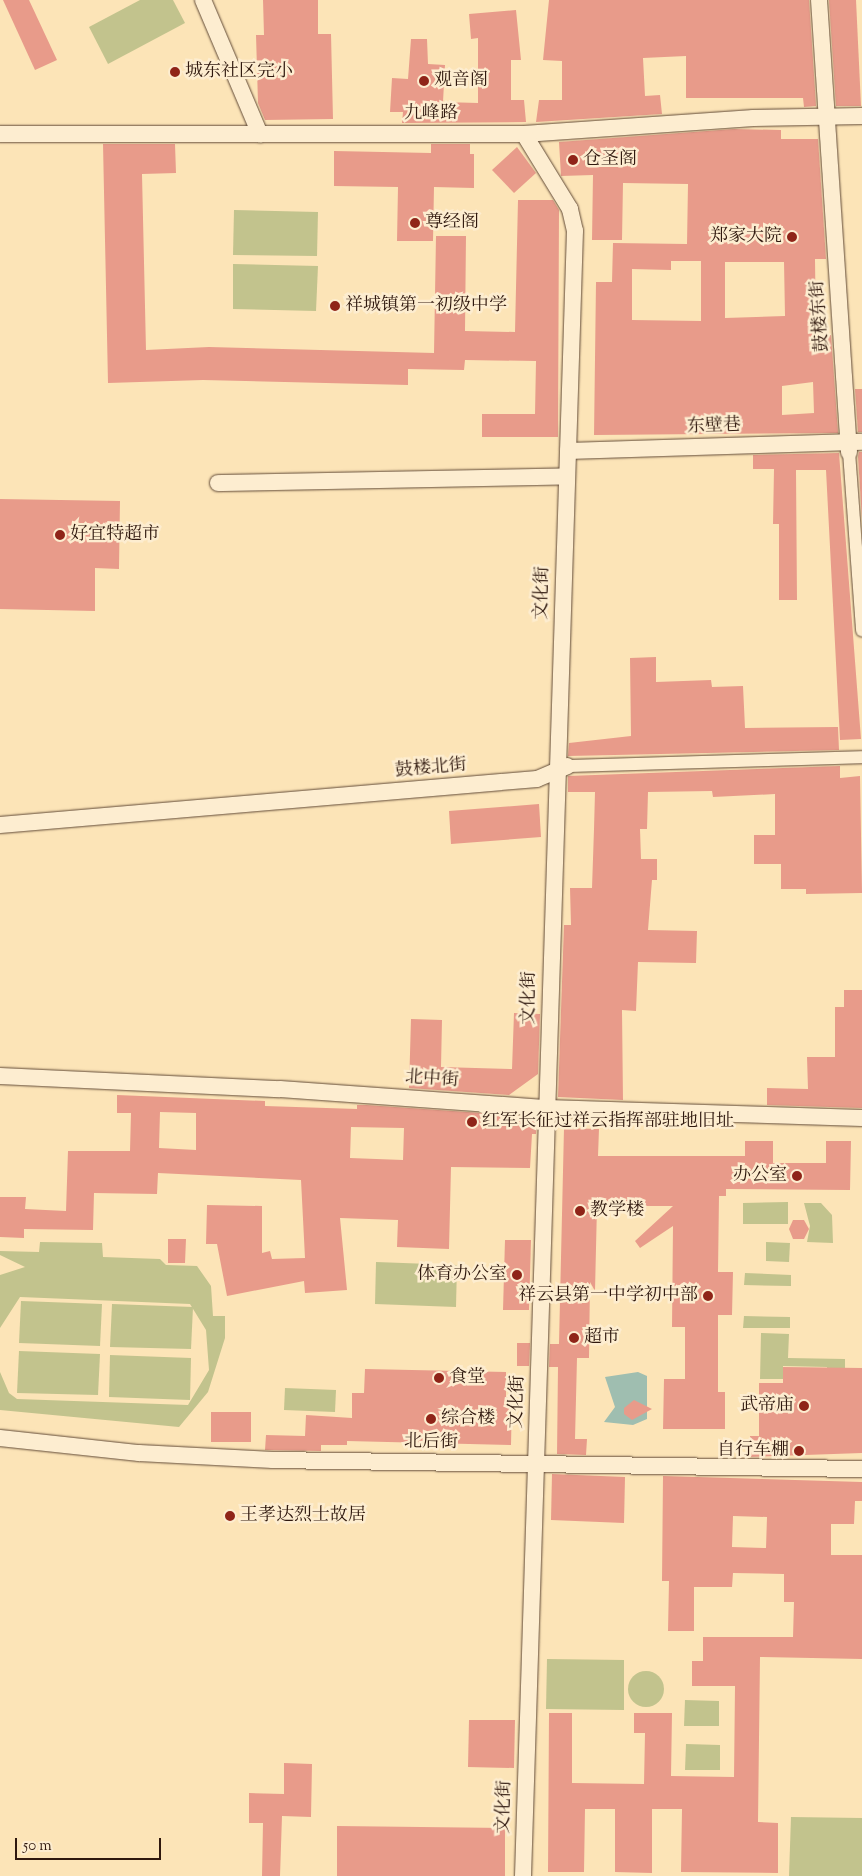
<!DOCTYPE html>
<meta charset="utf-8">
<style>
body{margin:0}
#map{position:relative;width:862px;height:1876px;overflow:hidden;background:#fce4b7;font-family:"Sorts Mill Goudy","Noto Serif SC",serif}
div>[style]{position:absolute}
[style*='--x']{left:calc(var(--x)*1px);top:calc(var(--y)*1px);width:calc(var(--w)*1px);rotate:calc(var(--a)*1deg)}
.green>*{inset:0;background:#c2c38d}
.round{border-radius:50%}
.water>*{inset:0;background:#9fbeb0}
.building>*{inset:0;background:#e89b8a}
.roads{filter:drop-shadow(0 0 1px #624b38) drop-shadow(0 0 1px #624b38)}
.pedestrian>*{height:12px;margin:-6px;padding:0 6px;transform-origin:6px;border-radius:6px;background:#fdedd0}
.minor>*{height:16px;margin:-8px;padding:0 8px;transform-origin:8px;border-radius:8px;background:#fdedd0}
.dots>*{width:14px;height:14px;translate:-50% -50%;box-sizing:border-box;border:2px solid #fdedd0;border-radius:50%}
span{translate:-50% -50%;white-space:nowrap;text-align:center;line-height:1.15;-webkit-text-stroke:5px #fdedd0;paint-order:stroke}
.poi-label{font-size:18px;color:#2f180e}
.left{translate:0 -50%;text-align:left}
.right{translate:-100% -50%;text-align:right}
.street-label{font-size:18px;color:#2f180e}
.scale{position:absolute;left:15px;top:1838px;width:146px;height:22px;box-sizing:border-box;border:2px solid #2f180e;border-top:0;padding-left:6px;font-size:15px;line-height:18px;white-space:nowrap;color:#2f180e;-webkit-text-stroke:4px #fdedd0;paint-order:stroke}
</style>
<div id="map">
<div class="green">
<div style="clip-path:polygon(140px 0,173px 0,185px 23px,108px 64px,89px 27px)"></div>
<div style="clip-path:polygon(234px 210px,318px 212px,317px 256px,233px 255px)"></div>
<div style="clip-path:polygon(233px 264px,318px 266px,316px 311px,233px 309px)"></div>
<div style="clip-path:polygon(788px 1202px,788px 1224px,743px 1224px,743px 1203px)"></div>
<div style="clip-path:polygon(804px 1203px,821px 1203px,832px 1215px,833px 1243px,807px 1242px,810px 1226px)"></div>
<div style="clip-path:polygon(40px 1242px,102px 1243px,103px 1257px,160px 1259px,166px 1265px,197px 1266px,211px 1286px,213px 1316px,225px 1316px,225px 1338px,208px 1392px,179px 1427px,0 1410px,0 1372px,9px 1393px,17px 1399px,188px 1405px,209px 1370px,206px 1330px,190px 1304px,20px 1297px,0 1328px,0 1275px,25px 1267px,0 1255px,0 1251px,39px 1252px)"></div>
<div style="clip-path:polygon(766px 1242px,790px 1243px,789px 1262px,766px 1261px)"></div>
<div style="clip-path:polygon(376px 1262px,457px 1265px,456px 1307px,375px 1304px)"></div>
<div style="clip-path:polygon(745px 1273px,791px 1275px,791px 1286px,744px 1285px)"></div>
<div style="clip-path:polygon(21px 1301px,102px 1304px,100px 1346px,19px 1343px)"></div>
<div style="clip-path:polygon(112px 1304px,193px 1307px,191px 1349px,110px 1347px)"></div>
<div style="clip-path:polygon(744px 1316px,790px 1317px,790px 1328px,743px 1328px)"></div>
<div style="clip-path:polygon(761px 1333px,789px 1334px,788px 1358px,845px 1359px,845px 1383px,827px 1383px,827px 1367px,783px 1366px,783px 1379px,760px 1379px)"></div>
<div style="clip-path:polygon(19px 1351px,100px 1354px,98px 1395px,17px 1393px)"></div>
<div style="clip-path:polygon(110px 1355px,191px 1358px,190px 1400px,109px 1397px)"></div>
<div style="clip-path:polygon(285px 1388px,336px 1390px,335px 1412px,284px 1410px)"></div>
<div style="clip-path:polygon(547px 1659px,624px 1660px,624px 1710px,546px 1709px)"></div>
<div class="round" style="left:628px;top:1671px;width:36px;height:36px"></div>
<div style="clip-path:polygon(685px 1700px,719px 1701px,719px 1726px,684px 1726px)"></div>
<div style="clip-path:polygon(686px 1744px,720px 1745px,720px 1770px,685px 1770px)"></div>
<div style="clip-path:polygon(791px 1817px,862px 1818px,862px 1876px,789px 1876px)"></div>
</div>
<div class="water">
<div style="clip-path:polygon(638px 1372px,647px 1376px,647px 1419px,633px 1425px,604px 1422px,615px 1407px,605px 1377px)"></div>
</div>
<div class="building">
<div style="clip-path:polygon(3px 0,29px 0,57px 60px,35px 70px)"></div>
<div style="clip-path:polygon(263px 0,318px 0,318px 34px,331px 34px,333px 119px,265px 120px,258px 103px,256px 35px,264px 35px)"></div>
<div style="clip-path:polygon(549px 0,809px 0,816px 106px,804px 107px,803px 98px,686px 98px,686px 56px,643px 58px,645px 96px,660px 95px,662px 114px,536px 122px,539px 100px,562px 100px,562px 61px,543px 60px)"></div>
<div style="clip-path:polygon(829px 0,856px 0,861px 106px,836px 106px)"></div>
<div style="clip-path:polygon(516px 10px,521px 60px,511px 60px,511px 100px,524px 100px,526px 122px,402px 123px,403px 112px,390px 112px,392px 78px,408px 79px,411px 39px,427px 39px,428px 64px,445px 65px,443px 102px,478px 103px,478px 38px,471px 39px,469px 14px)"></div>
<div style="clip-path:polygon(evenodd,734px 129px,781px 130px,781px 139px,818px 139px,826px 259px,815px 259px,816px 336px,831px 335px,838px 433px,594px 435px,596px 282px,612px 282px,613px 243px,687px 244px,688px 184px,623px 183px,622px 240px,592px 240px,593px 175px,561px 176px,559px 142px,734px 129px,671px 261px,701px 261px,701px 321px,632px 320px,632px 269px,671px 270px,671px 261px,734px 129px,725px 262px,784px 262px,785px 316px,725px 318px,725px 262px,734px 129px,813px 382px,814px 413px,782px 415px,782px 386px,813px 382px)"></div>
<div style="clip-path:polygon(103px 144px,175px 144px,176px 173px,142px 174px,146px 350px,209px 347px,434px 353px,436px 236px,466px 236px,465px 331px,515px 332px,518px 200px,553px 200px,559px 210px,558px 437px,482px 437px,482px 414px,535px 414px,536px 361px,465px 360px,464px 370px,408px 369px,408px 385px,203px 380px,108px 383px)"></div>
<div style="clip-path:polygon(431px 144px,470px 144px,470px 154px,474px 154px,474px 188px,434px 187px,433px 241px,397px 241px,398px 187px,334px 186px,334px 151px,431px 153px)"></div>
<div style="clip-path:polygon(517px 147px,536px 173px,514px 193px,492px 170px)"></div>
<div style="clip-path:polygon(855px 389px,862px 389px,862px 432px,858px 432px)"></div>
<div style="clip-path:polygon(859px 452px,862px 452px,862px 519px,858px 457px)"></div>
<div style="clip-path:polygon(839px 453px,861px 739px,840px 740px,826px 470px,796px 470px,797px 600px,779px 600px,779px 524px,773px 524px,774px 469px,753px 469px,753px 455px)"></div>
<div style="clip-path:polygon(0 499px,120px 501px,119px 569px,95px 568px,95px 611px,0 609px)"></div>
<div style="clip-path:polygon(656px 657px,656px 682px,711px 680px,712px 687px,743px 686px,745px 728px,838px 727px,839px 750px,568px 756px,569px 743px,631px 736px,630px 658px)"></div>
<div style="clip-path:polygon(840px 766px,840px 778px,860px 776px,862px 893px,806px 894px,806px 889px,781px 889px,781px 864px,754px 864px,754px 835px,775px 835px,775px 794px,713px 797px,712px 791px,648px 792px,647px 829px,640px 829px,641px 859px,657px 859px,657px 880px,652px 880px,648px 930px,697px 931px,696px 963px,638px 962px,636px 1011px,622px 1010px,623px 1100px,558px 1097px,564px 925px,571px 925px,570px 888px,592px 888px,594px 829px,595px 792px,568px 792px,568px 776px)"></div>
<div style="clip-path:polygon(539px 804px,541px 837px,451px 844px,449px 811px)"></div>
<div style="clip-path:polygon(844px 990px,862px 990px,862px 1108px,767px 1105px,767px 1088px,808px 1089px,807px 1057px,835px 1057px,835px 1007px,844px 1007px)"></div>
<div style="clip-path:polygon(514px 1013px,540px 1014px,538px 1074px,509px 1095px,409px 1088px,411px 1019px,442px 1020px,441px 1067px,512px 1069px)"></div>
<div style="clip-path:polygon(evenodd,117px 1095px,265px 1101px,265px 1106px,357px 1109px,357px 1105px,366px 1105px,537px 1117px,536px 1134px,532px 1134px,530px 1168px,451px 1167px,449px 1249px,397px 1247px,398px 1220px,340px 1218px,347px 1290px,305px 1293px,304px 1281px,227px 1296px,217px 1244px,206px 1244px,207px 1205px,262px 1206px,262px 1253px,270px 1251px,272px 1259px,305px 1258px,301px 1180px,158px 1173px,157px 1194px,94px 1193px,93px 1230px,24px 1229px,24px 1238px,0 1237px,0 1197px,26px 1197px,25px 1209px,66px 1211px,68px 1151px,130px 1151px,131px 1113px,117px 1113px,117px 1095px,160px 1112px,196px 1113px,196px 1150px,159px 1148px,160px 1112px,117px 1095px,351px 1127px,404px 1128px,403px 1160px,350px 1158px,351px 1127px)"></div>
<div style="clip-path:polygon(564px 1128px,599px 1129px,598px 1156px,745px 1156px,745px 1141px,773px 1141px,773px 1163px,826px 1163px,826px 1141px,851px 1141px,850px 1190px,726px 1189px,726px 1196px,719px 1196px,718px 1272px,733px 1272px,732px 1315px,718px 1315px,718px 1392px,725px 1392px,725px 1429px,663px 1429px,664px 1379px,685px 1379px,685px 1327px,672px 1327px,673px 1226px,640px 1248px,635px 1241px,673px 1206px,597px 1206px,595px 1291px,590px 1282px,589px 1358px,577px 1358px,575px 1439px,587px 1439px,586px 1455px,557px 1454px,558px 1367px,549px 1367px,550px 1344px,559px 1344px)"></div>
<div style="clip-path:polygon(793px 1220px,804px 1220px,809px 1229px,804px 1239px,793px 1239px,789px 1229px)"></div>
<div style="clip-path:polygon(168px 1239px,186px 1239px,185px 1263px,168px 1263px)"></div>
<div style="clip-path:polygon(505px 1240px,531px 1240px,529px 1310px,503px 1310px)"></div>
<div style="clip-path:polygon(517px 1343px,530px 1343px,529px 1366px,517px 1366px)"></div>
<div style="clip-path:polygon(783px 1367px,862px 1368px,862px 1453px,749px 1457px,750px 1436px,759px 1436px,759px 1383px,783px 1383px)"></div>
<div style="clip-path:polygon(365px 1369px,506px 1372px,506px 1397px,512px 1397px,511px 1445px,347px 1441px,347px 1445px,321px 1445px,321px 1451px,265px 1450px,266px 1435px,305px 1436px,306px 1415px,352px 1418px,352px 1393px,364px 1393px)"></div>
<div style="clip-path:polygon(634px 1400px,652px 1409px,632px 1420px,624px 1414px,624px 1408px)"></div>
<div style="clip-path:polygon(211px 1412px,251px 1412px,251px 1442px,211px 1442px)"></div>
<div style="clip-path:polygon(552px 1474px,625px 1477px,624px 1523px,551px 1520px)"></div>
<div style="clip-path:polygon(evenodd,663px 1476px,862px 1482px,862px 1501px,855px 1501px,854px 1524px,831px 1524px,831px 1555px,862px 1555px,862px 1659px,760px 1657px,758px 1822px,778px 1823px,778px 1873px,681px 1872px,682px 1809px,652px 1809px,652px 1873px,615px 1872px,615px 1809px,585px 1809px,584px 1872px,548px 1872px,549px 1713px,572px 1713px,572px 1783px,644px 1784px,645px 1733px,634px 1733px,634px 1713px,672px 1713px,671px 1776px,734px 1777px,735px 1686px,692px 1686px,692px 1661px,703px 1661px,703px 1637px,793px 1637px,794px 1602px,784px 1602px,784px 1574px,733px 1573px,732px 1587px,694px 1587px,694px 1631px,668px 1631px,669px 1581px,662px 1581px,663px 1476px,733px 1516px,767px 1517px,766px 1548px,732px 1547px,733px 1516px)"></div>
<div style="clip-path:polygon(469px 1720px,515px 1720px,514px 1768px,468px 1767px)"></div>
<div style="clip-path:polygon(284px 1763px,312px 1764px,311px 1817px,282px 1816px,280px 1876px,262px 1876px,263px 1823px,249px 1823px,249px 1793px,284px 1794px)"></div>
<div style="clip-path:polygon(337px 1826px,505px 1828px,505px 1876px,337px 1876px)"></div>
</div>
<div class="roads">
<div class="pedestrian">
<div style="--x:849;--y:452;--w:179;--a:85.8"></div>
<div style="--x:567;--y:766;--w:295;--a:-1.7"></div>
</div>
<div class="minor">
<div style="--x:203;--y:0;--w:146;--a:67"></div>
<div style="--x:819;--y:0;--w:453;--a:86.2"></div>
<div style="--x:0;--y:134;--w:524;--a:0"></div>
<div style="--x:524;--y:134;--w:230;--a:-4"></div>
<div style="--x:753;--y:118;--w:109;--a:-1.1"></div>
<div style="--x:568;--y:451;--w:294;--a:-1.8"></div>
<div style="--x:218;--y:483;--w:349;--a:-1.1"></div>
<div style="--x:0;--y:825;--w:539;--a:-4.9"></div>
<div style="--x:537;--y:779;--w:33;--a:-23"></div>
<div style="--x:0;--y:1076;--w:280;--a:2.7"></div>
<div style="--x:280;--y:1089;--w:268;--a:4.1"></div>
<div style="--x:547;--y:1108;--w:315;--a:1.8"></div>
<div style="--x:0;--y:1438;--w:140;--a:6.2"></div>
<div style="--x:139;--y:1453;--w:134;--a:3"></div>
<div style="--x:273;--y:1460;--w:589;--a:0.88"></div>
<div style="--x:523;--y:1876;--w:1646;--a:-88.19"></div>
<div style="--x:575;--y:231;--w:23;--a:-103"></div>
<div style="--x:570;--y:209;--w:88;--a:-121.5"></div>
</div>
</div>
<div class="dots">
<div style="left:175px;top:72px;background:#8f2418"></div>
<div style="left:424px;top:81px;background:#8f2418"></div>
<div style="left:573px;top:160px;background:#8f2418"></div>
<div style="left:415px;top:223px;background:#8f2418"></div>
<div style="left:792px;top:237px;background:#8f2418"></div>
<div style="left:335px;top:306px;background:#8f2418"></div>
<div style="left:60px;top:535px;background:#8f2418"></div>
<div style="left:472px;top:1122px;background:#8f2418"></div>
<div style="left:797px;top:1176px;background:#8f2418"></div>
<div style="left:580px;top:1211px;background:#8f2418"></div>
<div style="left:517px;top:1275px;background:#8f2418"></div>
<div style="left:708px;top:1296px;background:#8f2418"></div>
<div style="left:574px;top:1338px;background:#8f2418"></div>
<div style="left:439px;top:1378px;background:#8f2418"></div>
<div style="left:804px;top:1406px;background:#8f2418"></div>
<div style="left:431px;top:1419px;background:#8f2418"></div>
<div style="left:799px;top:1451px;background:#8f2418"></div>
<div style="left:230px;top:1516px;background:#8f2418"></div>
</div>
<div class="poi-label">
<span class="left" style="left:185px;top:72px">城东社区完小</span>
<span class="left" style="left:434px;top:81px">观音阁</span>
<span class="left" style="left:583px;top:160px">仓圣阁</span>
<span class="left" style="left:425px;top:223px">尊经阁</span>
<span class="right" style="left:782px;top:237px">郑家大院</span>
<span class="left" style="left:345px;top:306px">祥城镇第一初级中学</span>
<span class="left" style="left:70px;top:535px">好宜特超市</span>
<span class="left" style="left:482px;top:1122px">红军长征过祥云指挥部驻地旧址</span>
<span class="right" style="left:787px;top:1176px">办公室</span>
<span class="left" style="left:590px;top:1211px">教学楼</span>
<span class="right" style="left:507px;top:1275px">体育办公室</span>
<span class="right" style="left:698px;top:1296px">祥云县第一中学初中部</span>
<span class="left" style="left:584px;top:1338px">超市</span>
<span class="left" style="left:449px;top:1378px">食堂</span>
<span class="right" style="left:794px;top:1406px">武帝庙</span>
<span class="left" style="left:441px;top:1419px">综合楼</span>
<span class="right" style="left:789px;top:1451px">自行车棚</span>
<span class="left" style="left:240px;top:1516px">王孝达烈士故居</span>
</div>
<div class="street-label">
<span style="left:431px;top:114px">九峰路</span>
<span style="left:821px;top:316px;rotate:-94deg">鼓楼东街</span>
<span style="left:714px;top:427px;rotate:-2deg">东壁巷</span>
<span style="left:543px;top:593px;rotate:-88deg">文化街</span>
<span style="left:431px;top:769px;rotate:-5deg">鼓楼北街</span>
<span style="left:530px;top:998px;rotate:-89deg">文化街</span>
<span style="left:432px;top:1080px;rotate:4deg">北中街</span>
<span style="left:518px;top:1402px;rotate:-88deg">文化街</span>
<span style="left:431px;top:1443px;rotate:1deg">北后街</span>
<span style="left:505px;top:1807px;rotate:-88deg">文化街</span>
</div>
<div class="scale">50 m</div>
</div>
